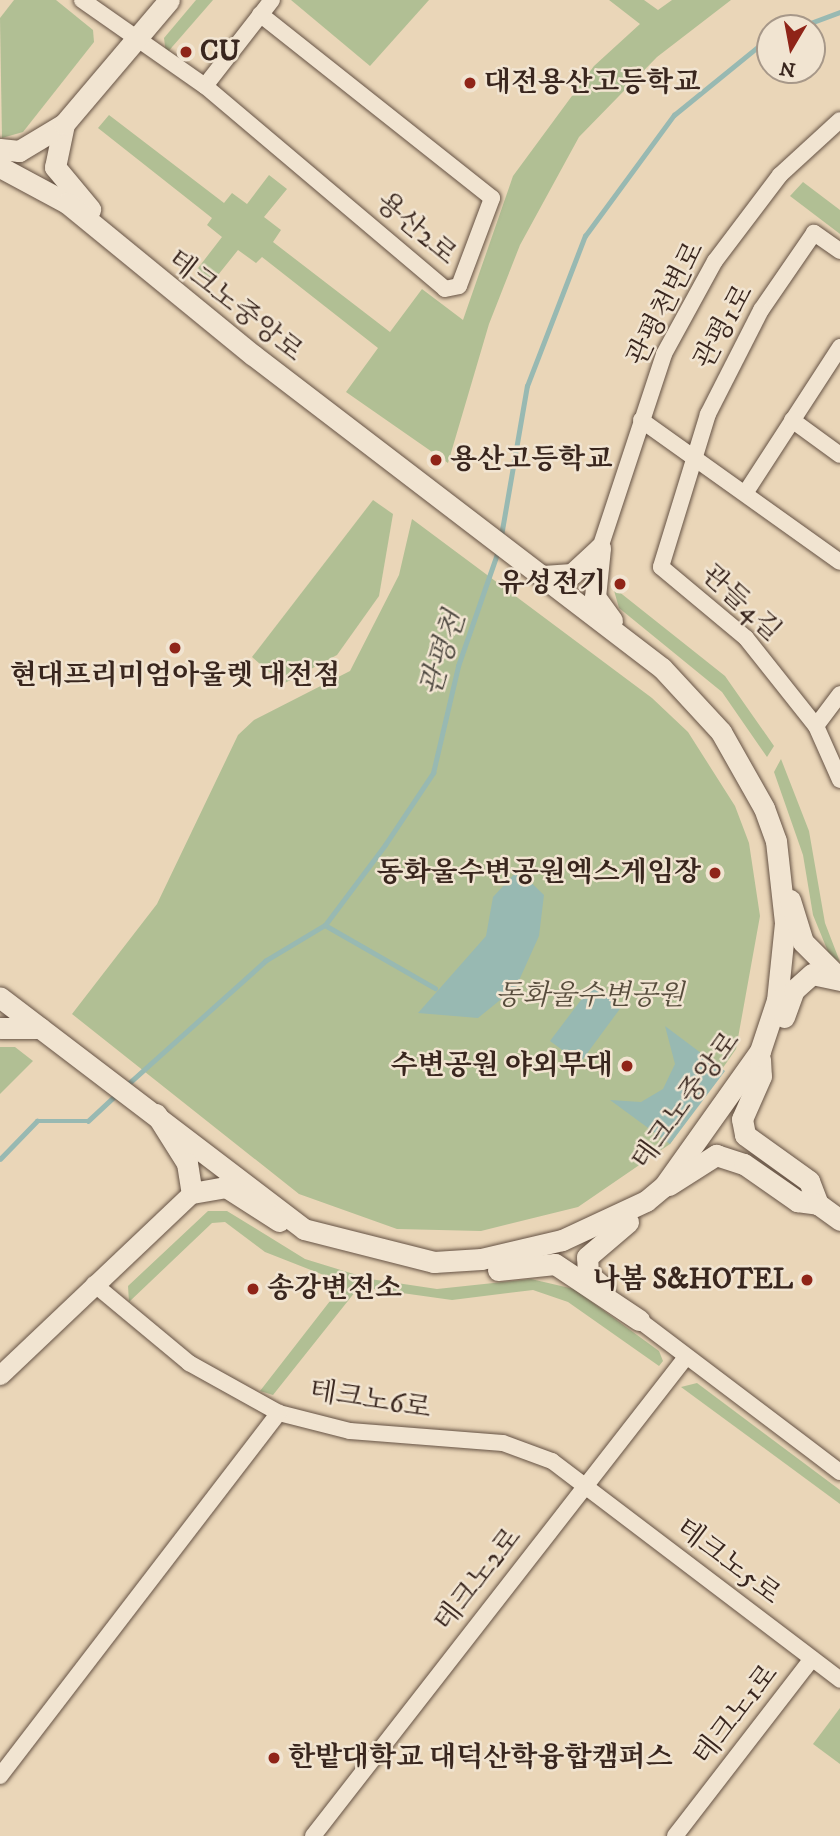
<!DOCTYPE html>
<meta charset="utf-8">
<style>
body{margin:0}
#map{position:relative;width:840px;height:1836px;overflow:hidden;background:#ead6b8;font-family:"IM FELL DW Pica","Noto Serif KR",serif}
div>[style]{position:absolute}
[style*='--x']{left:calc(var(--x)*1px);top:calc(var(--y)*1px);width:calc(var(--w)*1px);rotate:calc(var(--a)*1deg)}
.green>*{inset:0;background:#b1bf94}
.water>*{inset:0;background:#98b9b2}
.stream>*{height:4.5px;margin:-2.25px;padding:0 2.25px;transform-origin:2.25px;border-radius:2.25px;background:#98b9b2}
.roads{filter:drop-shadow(0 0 2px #655244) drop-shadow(0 0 2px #655244)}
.minor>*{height:16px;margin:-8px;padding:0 8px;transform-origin:8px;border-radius:8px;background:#f1e4d1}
.tertiary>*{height:19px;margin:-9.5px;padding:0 9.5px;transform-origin:9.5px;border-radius:9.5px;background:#f1e4d1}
.secondary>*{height:21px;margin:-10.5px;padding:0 10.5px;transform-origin:10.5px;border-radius:10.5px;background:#f1e4d1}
.dots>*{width:19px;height:19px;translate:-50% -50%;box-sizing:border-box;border:4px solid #f1e4d1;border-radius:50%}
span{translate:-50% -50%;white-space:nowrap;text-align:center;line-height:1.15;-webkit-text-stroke:5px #f1e4d1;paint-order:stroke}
.poi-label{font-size:28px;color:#39261e;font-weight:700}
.left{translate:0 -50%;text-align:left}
.right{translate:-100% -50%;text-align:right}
.street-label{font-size:28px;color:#39261e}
.park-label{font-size:28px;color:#574c3c;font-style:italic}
.water-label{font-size:30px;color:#514b43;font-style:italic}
.north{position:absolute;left:756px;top:14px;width:70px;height:70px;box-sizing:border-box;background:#f1e4d1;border:2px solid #a79889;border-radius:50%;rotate:190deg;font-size:19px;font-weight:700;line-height:28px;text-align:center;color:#39261e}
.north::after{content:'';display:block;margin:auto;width:24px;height:32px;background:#8f2418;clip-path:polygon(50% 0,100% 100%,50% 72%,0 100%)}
</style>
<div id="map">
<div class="green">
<div style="clip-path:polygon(14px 0,56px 0,93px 30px,94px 42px,23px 132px,2px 138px,0 18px)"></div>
<div style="clip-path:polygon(196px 0,213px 0,166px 54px,164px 38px)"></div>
<div style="clip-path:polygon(291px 0,429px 0,370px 66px)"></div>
<div style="clip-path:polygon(609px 0,644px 0,658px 10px,672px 0,731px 0,657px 57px,579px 137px,520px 245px,489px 324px,448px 463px,346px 392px,378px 348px,262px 257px,256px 263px,238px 250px,210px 285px,195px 272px,222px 237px,207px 225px,212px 218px,98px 128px,109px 115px,224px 203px,232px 193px,247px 204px,269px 175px,287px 189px,264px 217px,281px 230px,273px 242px,390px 332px,422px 289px,463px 320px,513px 176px,594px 66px,640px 24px)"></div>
<div style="clip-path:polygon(803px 182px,840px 210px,840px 234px,790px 196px)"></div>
<div style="clip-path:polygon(373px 500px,393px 514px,379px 596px,337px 655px,283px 684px,252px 657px)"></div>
<div style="clip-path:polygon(412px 519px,652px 698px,688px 732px,735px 806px,749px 843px,760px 916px,736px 1049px,670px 1144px,578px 1207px,481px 1231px,397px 1229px,299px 1194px,72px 1014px,157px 904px,238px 735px,254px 720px,350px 671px,399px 575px)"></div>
<div style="clip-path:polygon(613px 587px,725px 676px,774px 746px,767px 757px,722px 692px,619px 608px)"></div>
<div style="clip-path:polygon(781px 759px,809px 831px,825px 923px,840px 962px,829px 954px,813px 915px,803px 855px,774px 772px)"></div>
<div style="clip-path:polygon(0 1047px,15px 1047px,33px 1061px,0 1094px)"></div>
<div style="clip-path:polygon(208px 1211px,227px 1211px,305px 1259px,370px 1279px,437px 1289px,531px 1279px,574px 1289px,659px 1351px,663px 1361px,659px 1366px,568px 1302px,533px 1290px,452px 1300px,359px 1287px,273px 1395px,260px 1391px,344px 1283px,265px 1252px,225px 1222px,212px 1223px,129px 1302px,128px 1286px)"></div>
<div style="clip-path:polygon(697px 1383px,840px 1490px,840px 1504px,681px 1387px)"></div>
<div style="clip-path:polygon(840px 1708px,840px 1764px,813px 1744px)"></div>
</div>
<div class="water">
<div style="clip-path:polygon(518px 870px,544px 895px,539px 936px,516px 987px,478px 1018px,418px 1013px,486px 936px,493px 897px)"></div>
<div style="clip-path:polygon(593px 984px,622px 1006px,580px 1063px,550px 1041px)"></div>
<div style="clip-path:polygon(665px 1026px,725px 1071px,670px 1144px,610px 1100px,641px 1102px,663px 1089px,675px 1064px)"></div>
</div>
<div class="stream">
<div style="--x:797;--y:28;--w:46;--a:-20.4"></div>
<div style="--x:501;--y:536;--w:152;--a:-80.2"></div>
<div style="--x:527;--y:386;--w:161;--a:-68.9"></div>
<div style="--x:585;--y:236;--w:150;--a:-53.7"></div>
<div style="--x:674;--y:115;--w:124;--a:-39.1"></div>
<div style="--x:325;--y:925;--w:127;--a:29.8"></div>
<div style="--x:127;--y:1085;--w:186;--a:-41.9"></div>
<div style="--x:265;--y:961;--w:70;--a:-31"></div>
<div style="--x:325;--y:925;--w:100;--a:-53.1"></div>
<div style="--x:385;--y:845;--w:87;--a:-56.3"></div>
<div style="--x:433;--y:773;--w:110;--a:-76.8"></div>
<div style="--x:458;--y:666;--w:122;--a:-70.8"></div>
<div style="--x:0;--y:1159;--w:53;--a:-45.8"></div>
<div style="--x:37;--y:1121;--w:51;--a:0"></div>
<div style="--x:88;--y:1121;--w:41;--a:-43"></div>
</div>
<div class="roads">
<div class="minor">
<div style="--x:82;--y:0;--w:150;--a:35"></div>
<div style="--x:205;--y:86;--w:314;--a:40.2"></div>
<div style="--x:445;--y:289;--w:14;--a:-12"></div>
<div style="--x:459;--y:286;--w:94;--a:-69.4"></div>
<div style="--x:492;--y:198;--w:296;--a:-141.6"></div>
<div style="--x:205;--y:86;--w:109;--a:-52.1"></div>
<div style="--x:840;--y:251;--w:32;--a:-145"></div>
<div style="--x:814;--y:233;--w:93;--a:124.5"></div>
<div style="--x:761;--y:310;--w:117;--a:117"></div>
<div style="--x:708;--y:414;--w:160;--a:107.1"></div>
<div style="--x:661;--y:567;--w:111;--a:39.9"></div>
<div style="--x:746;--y:638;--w:112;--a:51.5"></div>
<div style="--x:816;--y:726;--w:59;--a:66"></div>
<div style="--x:641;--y:420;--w:244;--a:35.5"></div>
<div style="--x:792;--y:420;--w:59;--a:36.1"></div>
<div style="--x:746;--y:492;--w:173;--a:-57"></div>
<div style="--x:600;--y:548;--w:204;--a:-71.7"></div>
<div style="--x:664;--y:354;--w:106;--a:-61.3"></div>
<div style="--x:715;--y:261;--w:108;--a:-52.9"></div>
<div style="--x:780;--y:175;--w:81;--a:-42.5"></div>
<div style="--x:816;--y:726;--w:40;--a:-53"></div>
<div style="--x:94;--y:1284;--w:124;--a:39.7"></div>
<div style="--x:189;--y:1363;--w:103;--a:29.1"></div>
<div style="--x:279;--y:1413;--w:73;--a:14.2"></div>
<div style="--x:350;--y:1431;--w:153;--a:4.5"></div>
<div style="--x:503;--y:1443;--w:52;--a:20.2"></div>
<div style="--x:552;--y:1461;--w:362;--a:37.2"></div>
<div style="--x:639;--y:1320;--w:252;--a:37.1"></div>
<div style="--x:0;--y:1776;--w:458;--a:-52.5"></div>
<div style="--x:313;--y:1836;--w:607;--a:-52.09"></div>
<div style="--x:675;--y:1836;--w:224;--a:-52.3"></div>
</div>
<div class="tertiary">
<div style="--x:0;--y:1375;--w:265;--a:-43.5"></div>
</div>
<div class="secondary">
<div style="--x:64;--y:124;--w:44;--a:101.8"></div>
<div style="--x:55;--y:167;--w:55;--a:50.2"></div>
<div style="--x:0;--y:149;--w:19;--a:6"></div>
<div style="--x:19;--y:151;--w:52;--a:-31"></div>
<div style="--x:64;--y:124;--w:162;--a:-49.7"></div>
<div style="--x:0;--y:167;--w:76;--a:28.2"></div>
<div style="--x:67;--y:203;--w:240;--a:39.3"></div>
<div style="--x:253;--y:355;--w:515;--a:37.43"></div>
<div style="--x:662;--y:668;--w:87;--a:47.3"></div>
<div style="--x:721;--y:732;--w:87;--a:60.5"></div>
<div style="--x:764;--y:808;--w:35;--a:70"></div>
<div style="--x:776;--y:841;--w:82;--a:83.7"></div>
<div style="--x:785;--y:923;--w:77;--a:95.9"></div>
<div style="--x:777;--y:1000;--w:54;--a:108.4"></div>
<div style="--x:760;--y:1051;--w:166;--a:125.4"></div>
<div style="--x:664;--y:1186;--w:23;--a:140"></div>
<div style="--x:646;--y:1201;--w:93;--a:155.1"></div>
<div style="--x:562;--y:1240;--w:83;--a:166.8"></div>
<div style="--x:481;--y:1259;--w:47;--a:176.3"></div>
<div style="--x:434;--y:1262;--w:134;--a:-165.8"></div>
<div style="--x:304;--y:1229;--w:382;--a:-142.7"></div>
<div style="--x:600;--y:548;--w:49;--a:95.8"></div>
<div style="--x:595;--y:597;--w:29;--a:54"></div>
<div style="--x:543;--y:576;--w:29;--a:-4"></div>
<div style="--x:572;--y:574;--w:38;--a:-43"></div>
<div style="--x:790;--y:900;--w:44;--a:72.8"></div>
<div style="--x:803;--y:942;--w:52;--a:45"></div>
<div style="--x:784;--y:1017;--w:29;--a:-70"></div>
<div style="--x:794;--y:990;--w:24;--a:-42"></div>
<div style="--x:812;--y:974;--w:29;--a:12"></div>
<div style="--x:0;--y:1028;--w:40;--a:0"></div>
<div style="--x:760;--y:1059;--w:17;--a:87"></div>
<div style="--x:761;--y:1076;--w:47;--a:113.8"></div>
<div style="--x:742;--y:1119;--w:16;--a:79"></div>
<div style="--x:745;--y:1135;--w:79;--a:35.7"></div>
<div style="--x:809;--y:1181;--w:25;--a:69"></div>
<div style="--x:156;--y:1114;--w:58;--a:57.7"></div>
<div style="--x:187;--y:1163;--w:30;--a:81"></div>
<div style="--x:192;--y:1193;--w:35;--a:-10"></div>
<div style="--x:226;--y:1187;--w:63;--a:32.7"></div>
<div style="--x:669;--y:1185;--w:56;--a:-32.6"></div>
<div style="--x:716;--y:1155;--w:29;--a:18"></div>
<div style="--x:744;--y:1164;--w:65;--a:34.9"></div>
<div style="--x:797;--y:1201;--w:21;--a:8"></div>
<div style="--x:818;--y:1204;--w:27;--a:36"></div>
<div style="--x:498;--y:1270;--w:57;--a:-6"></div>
<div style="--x:555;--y:1264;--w:101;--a:33.7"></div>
<div style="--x:604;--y:1288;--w:21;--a:-139"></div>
<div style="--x:588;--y:1274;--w:17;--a:-93"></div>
<div style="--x:587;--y:1257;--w:54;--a:-40.5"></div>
</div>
</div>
<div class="dots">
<div style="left:186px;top:52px;background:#8f2418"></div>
<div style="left:470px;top:83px;background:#8f2418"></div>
<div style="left:436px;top:460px;background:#8f2418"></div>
<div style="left:620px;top:584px;background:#8f2418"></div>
<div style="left:175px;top:648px;background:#8f2418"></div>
<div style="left:715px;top:873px;background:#8f2418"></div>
<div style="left:627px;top:1066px;background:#8f2418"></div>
<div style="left:807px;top:1280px;background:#8f2418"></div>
<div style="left:253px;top:1289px;background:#8f2418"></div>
<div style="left:274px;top:1758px;background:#8f2418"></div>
</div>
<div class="poi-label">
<span class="left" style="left:200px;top:52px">CU</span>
<span class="left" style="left:484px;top:83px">대전용산고등학교</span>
<span class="left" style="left:450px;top:460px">용산고등학교</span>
<span class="right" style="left:606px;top:584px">유성전기</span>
<span style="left:175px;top:676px">현대프리미엄아울렛 대전점</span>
<span class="right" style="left:701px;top:873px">동화울수변공원엑스게임장</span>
<span class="right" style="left:613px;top:1066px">수변공원 야외무대</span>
<span class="right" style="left:793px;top:1280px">나봄 S&amp;HOTEL</span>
<span class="left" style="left:267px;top:1289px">송강변전소</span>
<span class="left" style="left:288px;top:1758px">한밭대학교 대덕산학융합캠퍼스</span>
</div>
<div class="street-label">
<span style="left:416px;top:229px;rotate:40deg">용산2로</span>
<span style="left:666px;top:304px;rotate:-63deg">관평천변로</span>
<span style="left:235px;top:306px;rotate:38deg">테크노중앙로</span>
<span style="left:724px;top:327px;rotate:-61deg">관평1로</span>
<span style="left:741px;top:603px;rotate:43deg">관들4길</span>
<span style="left:686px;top:1101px;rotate:-54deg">테크노중앙로</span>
<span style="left:370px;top:1400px;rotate:9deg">테크노6로</span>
<span style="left:728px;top:1562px;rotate:37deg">테크노5로</span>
<span style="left:478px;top:1580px;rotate:-52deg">테크노2로</span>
<span style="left:736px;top:1715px;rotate:-52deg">테크노1로</span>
</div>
<div class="park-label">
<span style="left:590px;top:996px">동화울수변공원</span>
</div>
<div class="water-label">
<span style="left:444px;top:654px;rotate:-72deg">관평천</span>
</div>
<div class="north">N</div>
</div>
